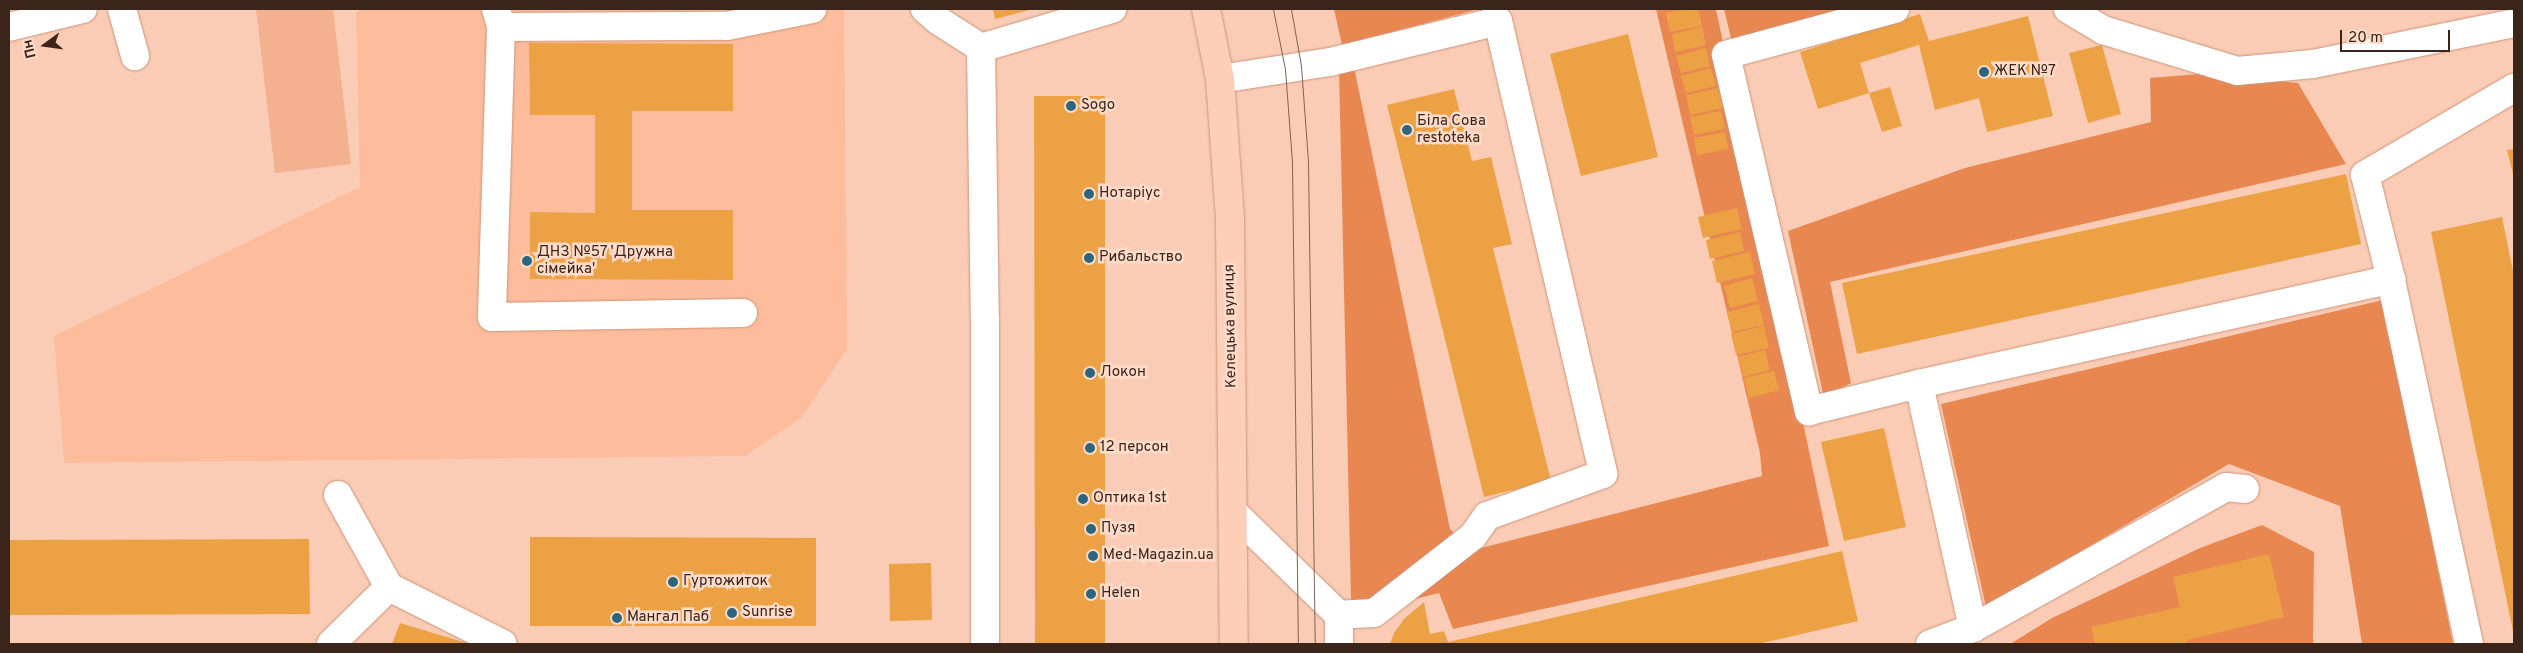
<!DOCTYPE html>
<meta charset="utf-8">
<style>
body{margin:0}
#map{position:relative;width:2523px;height:653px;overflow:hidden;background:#faccb5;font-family:Overpass,sans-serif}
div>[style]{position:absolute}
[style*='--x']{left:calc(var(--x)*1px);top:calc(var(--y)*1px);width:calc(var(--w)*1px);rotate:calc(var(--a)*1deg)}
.built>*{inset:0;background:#fdbd9d}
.green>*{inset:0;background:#f4b18f}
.forest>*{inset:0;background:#e98751}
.building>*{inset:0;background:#eda145}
.roads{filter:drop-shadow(0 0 1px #cc967b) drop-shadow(0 0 1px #cc967b)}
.minor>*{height:28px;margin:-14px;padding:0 14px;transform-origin:14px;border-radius:14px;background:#fff}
.major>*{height:28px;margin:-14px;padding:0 14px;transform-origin:14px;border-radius:14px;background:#fdcfb8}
.tram>*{height:1px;margin:-0.5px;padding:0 0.5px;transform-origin:0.5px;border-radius:0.5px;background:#826354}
.dots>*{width:14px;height:14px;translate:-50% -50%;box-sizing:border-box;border:2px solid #ffdcca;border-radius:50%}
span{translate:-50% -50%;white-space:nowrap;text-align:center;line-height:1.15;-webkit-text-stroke:5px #ffdcca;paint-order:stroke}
.poi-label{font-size:15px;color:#3b251a}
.left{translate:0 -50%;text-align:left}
.street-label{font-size:15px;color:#3b251a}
.frame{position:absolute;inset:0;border:10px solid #3b251a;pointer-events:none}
.north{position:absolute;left:20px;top:20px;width:50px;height:50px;-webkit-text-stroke:4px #ffdcca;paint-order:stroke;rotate:256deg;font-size:14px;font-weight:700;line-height:20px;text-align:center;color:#3b251a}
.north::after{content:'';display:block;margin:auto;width:18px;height:22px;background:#3b251a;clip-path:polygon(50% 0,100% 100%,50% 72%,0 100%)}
.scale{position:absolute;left:2340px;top:30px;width:110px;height:22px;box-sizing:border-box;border:2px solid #3b251a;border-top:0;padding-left:6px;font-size:15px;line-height:18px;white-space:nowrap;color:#3b251a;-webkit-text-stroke:4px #ffdcca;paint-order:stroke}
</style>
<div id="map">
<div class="built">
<div style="clip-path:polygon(365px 9px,844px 9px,847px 349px,802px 417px,745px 456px,64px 463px,54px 336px,360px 187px,356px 12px)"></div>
</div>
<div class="green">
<div style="clip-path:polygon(256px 9px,333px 9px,351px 164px,275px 173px)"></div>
</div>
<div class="forest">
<div style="clip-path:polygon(1334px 9px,1479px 9px,1342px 45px)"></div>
<div style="clip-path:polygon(1656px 9px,1716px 9px,1829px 546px,1453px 629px,1439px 593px,1403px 602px,1351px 600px,1339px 69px,1354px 67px,1450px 529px,1473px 550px,1762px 476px,1760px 453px)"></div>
<div style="clip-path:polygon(1724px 9px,1856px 9px,1732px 42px)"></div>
<div style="clip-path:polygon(2200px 74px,2298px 83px,2346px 164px,1830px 282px,1851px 383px,1824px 398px,1788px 231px,1965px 168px,2151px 122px,2150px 78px)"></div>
<div style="clip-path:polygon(2383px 300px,2453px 644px,2362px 644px,2340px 506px,2229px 464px,1986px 607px,1941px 404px)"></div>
<div style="clip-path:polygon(2262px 525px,2314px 552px,2313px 644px,2010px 644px,2052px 618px,2200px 548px)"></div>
</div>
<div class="building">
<div style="clip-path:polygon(993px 9px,1033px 9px,995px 19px)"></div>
<div style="clip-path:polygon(1689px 9px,1698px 9px,1702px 26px,1670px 32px,1666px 13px)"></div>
<div style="clip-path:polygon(1920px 14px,1929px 41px,2028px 16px,2053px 116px,1987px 132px,1979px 98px,1935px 110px,1919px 45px,1860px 63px,1869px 93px,1818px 109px,1800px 52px)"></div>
<div style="clip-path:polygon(1702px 27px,1706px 45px,1675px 52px,1672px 34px)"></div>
<div style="clip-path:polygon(1628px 34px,1658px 157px,1581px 176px,1550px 54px)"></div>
<div style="clip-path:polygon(529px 43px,733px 44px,733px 111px,632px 111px,632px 210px,733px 210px,733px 280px,530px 279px,530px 212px,595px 213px,595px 115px,530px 115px)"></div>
<div style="clip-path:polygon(2102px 45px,2121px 114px,2088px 123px,2069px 53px)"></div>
<div style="clip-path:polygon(1706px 48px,1710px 66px,1681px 73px,1676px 56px)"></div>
<div style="clip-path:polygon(1711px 68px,1716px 86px,1686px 93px,1681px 76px)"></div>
<div style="clip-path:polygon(1890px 87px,1902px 126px,1882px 132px,1869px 93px)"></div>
<div style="clip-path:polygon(1719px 88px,1723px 108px,1690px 115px,1686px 95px)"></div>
<div style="clip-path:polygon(1454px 89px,1472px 161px,1491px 157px,1512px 244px,1493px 248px,1551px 481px,1484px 497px,1387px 105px)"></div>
<div style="clip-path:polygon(1034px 96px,1105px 96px,1105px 644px,1035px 644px)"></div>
<div style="clip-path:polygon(1721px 111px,1725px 129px,1694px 135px,1690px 117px)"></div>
<div style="clip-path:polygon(1725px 132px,1728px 149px,1697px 155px,1694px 138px)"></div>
<div style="clip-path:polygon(2514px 149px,2514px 178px,2507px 150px)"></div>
<div style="clip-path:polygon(2346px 174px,2361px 244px,1857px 354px,1842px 283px)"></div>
<div style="clip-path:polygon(1737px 208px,1742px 229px,1703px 238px,1698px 217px)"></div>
<div style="clip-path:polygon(2502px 217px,2514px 276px,2513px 631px,2431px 232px)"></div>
<div style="clip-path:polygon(1740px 232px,1744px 251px,1710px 259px,1706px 240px)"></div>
<div style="clip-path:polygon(1750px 252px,1755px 274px,1717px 283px,1712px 261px)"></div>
<div style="clip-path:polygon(1752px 278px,1758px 301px,1730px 308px,1724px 286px)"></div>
<div style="clip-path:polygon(1759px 304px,1764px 325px,1732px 332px,1727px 312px)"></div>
<div style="clip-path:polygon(1764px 326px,1769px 348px,1736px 355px,1731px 334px)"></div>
<div style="clip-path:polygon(1765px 350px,1770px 370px,1743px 377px,1738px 357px)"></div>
<div style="clip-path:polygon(1774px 371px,1779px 390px,1749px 398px,1744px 378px)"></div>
<div style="clip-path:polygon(1884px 428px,1906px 527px,1844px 541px,1821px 442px)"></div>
<div style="clip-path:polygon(530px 537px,816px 538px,816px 626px,530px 626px)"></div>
<div style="clip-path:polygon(309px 539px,310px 614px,9px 615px,9px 540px)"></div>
<div style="clip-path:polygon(1842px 551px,1858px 621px,1758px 644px,1390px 644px,1394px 633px,1404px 619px,1424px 602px,1430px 634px,1444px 631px,1448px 642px)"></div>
<div style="clip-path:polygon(2269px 554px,2284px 617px,2187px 640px,2188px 644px,2095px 644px,2091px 627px,2180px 607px,2173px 577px)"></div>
<div style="clip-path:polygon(931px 563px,932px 620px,890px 621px,889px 564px)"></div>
<div style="clip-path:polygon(400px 623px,470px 644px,392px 644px)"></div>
</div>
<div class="roads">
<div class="minor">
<div style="--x:122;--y:9;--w:49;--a:74.5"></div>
<div style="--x:496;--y:9;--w:19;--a:74"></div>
<div style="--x:501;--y:27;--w:290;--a:91.8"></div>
<div style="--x:492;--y:317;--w:251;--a:-0.9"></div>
<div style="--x:925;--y:9;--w:18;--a:41"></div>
<div style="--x:939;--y:21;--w:50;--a:32.7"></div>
<div style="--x:981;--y:48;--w:137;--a:-16.6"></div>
<div style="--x:1895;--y:9;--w:175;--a:164.8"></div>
<div style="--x:1726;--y:55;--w:366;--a:76.9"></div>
<div style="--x:1809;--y:411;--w:113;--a:-13.8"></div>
<div style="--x:2068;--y:9;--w:41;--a:31"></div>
<div style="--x:2103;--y:30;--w:140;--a:17"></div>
<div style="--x:2237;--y:71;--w:76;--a:-5.3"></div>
<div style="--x:2313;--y:64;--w:205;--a:-11.5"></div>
<div style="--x:9;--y:27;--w:76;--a:-13.7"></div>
<div style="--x:501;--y:27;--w:226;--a:-0.3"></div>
<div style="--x:727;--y:26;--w:87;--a:-11.3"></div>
<div style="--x:981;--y:48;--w:271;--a:89.2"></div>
<div style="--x:985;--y:319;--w:325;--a:90"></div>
<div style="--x:1220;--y:79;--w:111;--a:-8.8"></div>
<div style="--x:1330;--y:62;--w:173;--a:-13.7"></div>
<div style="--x:1498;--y:21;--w:465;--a:76.9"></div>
<div style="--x:1603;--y:474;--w:123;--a:160.1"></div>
<div style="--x:1487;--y:516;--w:24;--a:125"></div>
<div style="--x:1473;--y:536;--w:125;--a:142.1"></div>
<div style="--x:1374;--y:613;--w:35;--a:177"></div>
<div style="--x:1339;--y:615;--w:29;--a:90"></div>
<div style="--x:338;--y:495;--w:105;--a:61"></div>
<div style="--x:1233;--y:512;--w:148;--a:44.2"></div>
<div style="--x:1973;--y:628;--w:290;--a:-29.1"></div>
<div style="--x:2226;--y:487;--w:19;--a:6"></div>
<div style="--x:331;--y:644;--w:81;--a:-44.5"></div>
<div style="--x:389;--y:587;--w:127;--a:26.6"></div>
<div style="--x:1930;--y:644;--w:46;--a:-20.4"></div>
<div style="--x:1973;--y:628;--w:250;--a:-102.5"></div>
<div style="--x:1919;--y:384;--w:484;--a:-12.5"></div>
<div style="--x:2469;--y:644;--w:373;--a:-102.1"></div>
<div style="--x:2391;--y:279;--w:107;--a:-104"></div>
<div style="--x:2365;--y:175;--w:173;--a:-30.3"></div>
</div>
<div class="major">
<div style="--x:1206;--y:9;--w:71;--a:78.7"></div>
<div style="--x:1220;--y:79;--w:141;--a:85.9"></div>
<div style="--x:1230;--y:220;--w:424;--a:89.5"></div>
</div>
</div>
<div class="tram">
<div style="--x:1273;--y:9;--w:61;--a:78.7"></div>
<div style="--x:1285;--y:69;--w:94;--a:85.7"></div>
<div style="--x:1292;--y:163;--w:481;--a:89.3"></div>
<div style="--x:1291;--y:9;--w:58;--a:80"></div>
<div style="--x:1301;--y:66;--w:96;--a:85.8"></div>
<div style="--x:1308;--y:162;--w:482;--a:89.2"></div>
</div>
<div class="dots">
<div style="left:1984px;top:72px;background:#2b667e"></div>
<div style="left:1071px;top:106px;background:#2b667e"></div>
<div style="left:1407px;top:130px;background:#2b667e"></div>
<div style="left:1089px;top:194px;background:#2b667e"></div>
<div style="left:1089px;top:258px;background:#2b667e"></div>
<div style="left:527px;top:261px;background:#2b667e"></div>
<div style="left:1090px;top:373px;background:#2b667e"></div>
<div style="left:1090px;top:448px;background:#2b667e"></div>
<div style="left:1083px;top:499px;background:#2b667e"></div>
<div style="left:1091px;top:529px;background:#2b667e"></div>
<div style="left:1093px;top:556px;background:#2b667e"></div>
<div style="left:673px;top:582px;background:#2b667e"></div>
<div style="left:1091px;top:594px;background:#2b667e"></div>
<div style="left:732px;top:613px;background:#2b667e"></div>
<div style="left:617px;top:618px;background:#2b667e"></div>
</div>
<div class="poi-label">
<span class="left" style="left:1994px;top:72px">ЖЕК №7</span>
<span class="left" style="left:1081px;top:106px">Sogo</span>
<span class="left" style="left:1417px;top:130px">Біла Сова<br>restoteka</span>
<span class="left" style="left:1099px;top:194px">Нотаріус</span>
<span class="left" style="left:537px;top:261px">ДНЗ №57 'Дружна<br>сімейка'</span>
<span class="left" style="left:1099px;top:258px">Рибальство</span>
<span class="left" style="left:1100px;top:373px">Локон</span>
<span class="left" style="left:1100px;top:448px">12 персон</span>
<span class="left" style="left:1093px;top:499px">Оптика 1st</span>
<span class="left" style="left:1101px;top:529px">Пузя</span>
<span class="left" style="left:1103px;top:556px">Med-Magazin.ua</span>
<span class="left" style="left:683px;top:582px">Гуртожиток</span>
<span class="left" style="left:1101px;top:594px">Helen</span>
<span class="left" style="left:742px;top:613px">Sunrise</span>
<span class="left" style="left:627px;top:618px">Мангал Паб</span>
</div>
<div class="street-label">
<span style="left:1231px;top:326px;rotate:-91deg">Келецька вулиця</span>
</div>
<div class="frame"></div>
<div class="north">Пн</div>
<div class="scale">20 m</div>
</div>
